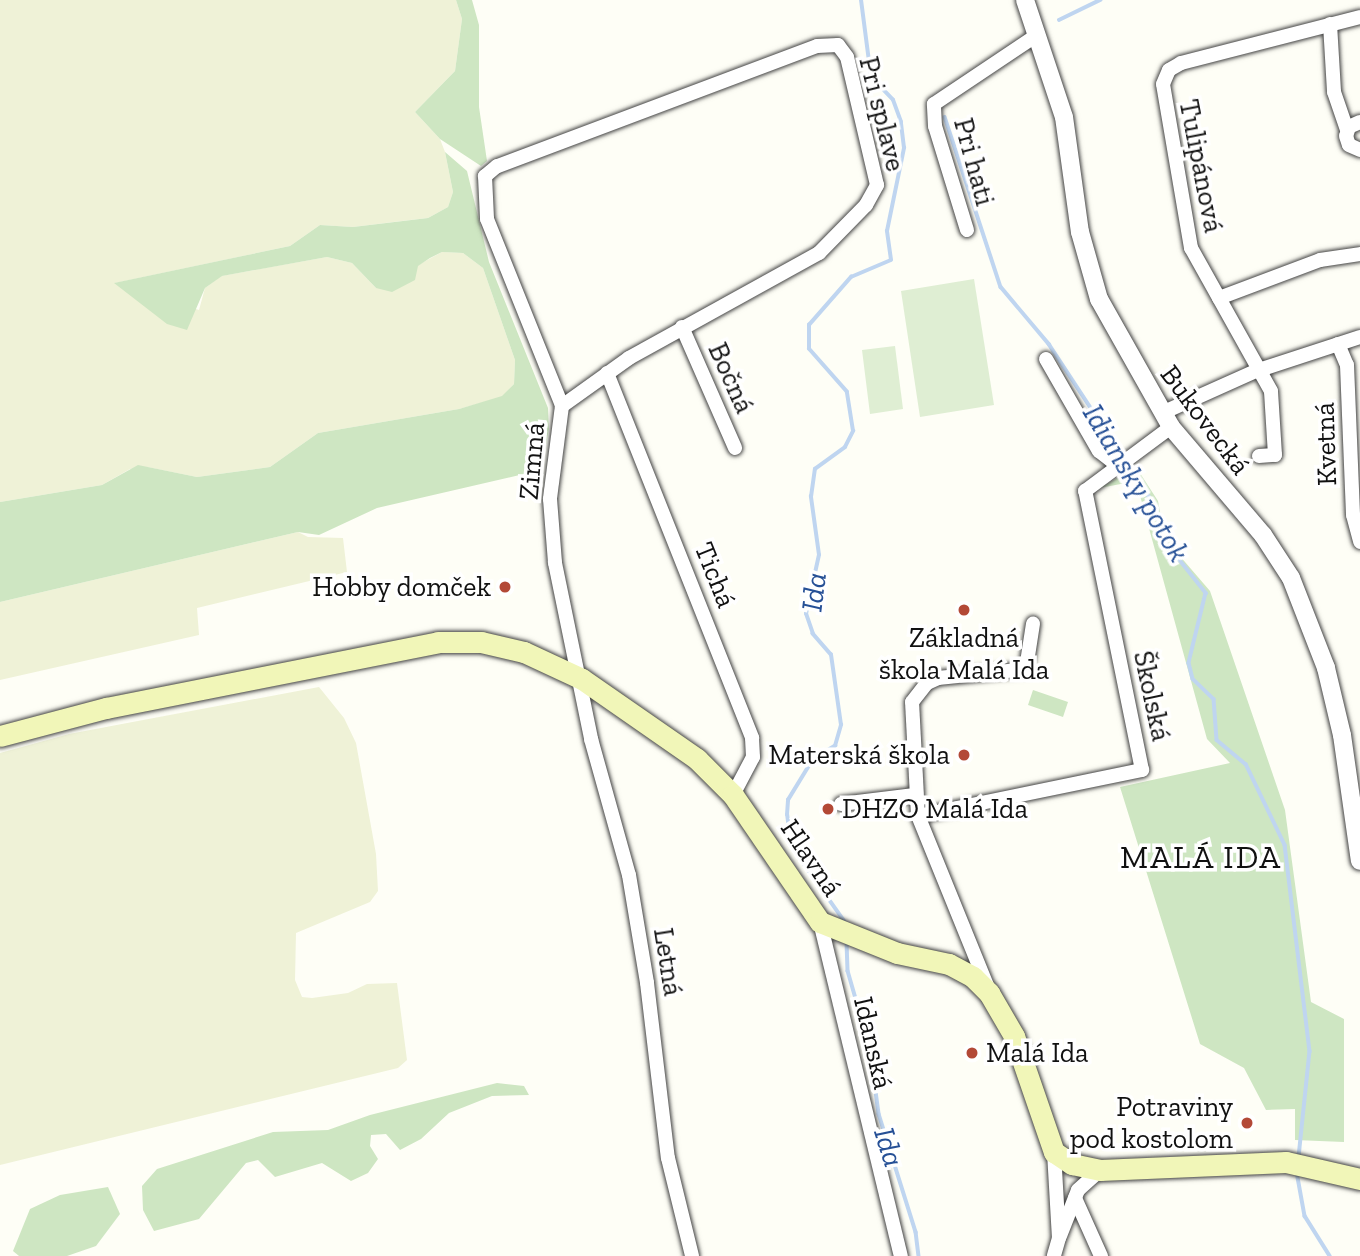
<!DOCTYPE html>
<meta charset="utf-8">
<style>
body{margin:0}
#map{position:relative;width:1360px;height:1256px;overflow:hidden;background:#fefef6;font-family:"Zilla Slab",serif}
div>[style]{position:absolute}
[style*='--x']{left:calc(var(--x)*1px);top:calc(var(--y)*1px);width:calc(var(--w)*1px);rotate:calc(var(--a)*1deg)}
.farmland>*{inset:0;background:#eff2d7}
.green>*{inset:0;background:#cee6c2}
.pitch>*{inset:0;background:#dfeed3}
.stream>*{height:3.5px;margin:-1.75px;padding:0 1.75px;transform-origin:1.75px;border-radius:1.75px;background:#bfd5f0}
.roads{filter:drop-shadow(0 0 2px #444) drop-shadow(0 0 2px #444)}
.minor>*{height:14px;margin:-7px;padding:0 7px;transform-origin:7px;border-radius:7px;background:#fff}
.tertiary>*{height:18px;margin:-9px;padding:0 9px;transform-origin:9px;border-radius:9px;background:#fff}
.secondary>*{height:21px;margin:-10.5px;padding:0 10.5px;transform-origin:10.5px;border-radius:10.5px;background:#f1f6b8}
.dots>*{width:19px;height:19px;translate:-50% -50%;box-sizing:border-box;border:4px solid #fff;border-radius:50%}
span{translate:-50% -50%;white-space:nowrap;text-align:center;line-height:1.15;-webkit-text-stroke:7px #fff;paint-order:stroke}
.street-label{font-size:28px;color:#111}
.poi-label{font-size:28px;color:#111}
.right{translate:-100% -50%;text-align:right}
.left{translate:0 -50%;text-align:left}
.water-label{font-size:30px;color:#265096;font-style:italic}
.quarter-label{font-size:32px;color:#111;letter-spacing:2px}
</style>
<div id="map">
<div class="farmland">
<div style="clip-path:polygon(0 0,456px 0,462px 19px,455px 71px,415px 112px,440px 139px,445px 152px,453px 192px,448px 207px,428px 218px,402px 221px,353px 227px,320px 225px,290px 246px,115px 283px,199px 310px,205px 288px,221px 276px,327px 257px,352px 263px,376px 288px,442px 252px,463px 253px,483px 268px,515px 360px,514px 384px,502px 397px,459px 409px,318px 433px,270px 467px,197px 477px,147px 467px,130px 469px,102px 485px,0 502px)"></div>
<div style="clip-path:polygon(298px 532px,308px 537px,343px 538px,347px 572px,197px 608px,199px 635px,0 680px,0 602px)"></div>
<div style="clip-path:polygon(319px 687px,344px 718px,356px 743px,376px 854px,378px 891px,370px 902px,296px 933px,295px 980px,302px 997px,312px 998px,348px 993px,367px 984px,397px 983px,407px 1060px,398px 1068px,0 1165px,0 753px,69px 734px)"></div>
</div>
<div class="green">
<div style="clip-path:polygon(456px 0,472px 0,479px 25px,479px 107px,487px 161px,481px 166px,440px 139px,415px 112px,455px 71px,462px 19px)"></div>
<div style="clip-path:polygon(445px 152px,467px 171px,489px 262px,548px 408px,549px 429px,541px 470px,377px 508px,319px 535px,298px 532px,0 602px,0 502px,102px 485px,138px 465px,197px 477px,270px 467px,318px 433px,459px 409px,502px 396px,514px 384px,515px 360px,483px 268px,463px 253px,442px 252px,430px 258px,418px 266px,415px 280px,392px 292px,376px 288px,352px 263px,327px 257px,222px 276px,205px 288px,187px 330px,167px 324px,114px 283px,290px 246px,320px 225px,353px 227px,428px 218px,448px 207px,453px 192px)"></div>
<div style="clip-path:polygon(1136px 467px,1158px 501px,1163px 527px,1179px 555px,1210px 591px,1285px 810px,1311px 1002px,1344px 1019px,1344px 1142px,1295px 1140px,1295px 1109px,1266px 1110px,1244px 1068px,1200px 1044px,1120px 787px,1230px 763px,1207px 739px,1136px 481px,1100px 488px)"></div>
<div style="clip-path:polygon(1033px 690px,1068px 702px,1063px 717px,1028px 705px)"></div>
<div style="clip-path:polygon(497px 1083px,524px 1086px,529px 1095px,492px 1096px,449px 1113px,421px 1139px,400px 1150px,386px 1134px,371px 1135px,370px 1146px,378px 1159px,368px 1173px,351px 1181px,322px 1163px,275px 1177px,258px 1160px,246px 1163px,199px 1219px,154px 1231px,143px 1210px,142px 1186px,157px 1169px,273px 1132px,328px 1130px,370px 1115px)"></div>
<div style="clip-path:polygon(108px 1187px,120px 1214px,96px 1246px,67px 1256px,19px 1256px,13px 1251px,30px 1209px,60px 1195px)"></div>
</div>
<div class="pitch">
<div style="clip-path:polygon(974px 279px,994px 405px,920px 417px,901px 291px)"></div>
<div style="clip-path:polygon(895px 346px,903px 409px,870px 414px,862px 350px)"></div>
</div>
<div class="stream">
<div style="--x:1059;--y:20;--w:46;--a:-26"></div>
<div style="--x:945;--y:117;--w:179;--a:71.8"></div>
<div style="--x:1001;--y:287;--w:75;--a:49.9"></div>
<div style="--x:1049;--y:344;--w:136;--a:56.7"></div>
<div style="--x:1128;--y:464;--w:48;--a:57"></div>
<div style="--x:1154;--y:504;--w:37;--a:74"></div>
<div style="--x:1164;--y:540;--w:68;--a:51.6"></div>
<div style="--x:1206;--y:593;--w:72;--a:103.7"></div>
<div style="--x:1189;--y:663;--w:16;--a:76"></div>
<div style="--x:1193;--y:679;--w:29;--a:44"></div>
<div style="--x:1214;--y:699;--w:41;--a:85.8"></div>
<div style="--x:1217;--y:740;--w:38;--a:40"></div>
<div style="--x:1246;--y:764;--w:90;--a:64.3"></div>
<div style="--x:1285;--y:845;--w:208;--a:83.1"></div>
<div style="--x:1310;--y:1051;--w:108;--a:95.9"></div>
<div style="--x:846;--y:924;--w:95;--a:-125.2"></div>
<div style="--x:791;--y:846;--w:31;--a:-97"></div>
<div style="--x:787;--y:815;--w:15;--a:-86"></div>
<div style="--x:788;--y:800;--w:48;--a:-58.6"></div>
<div style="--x:813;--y:759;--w:26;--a:-31"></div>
<div style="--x:835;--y:746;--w:22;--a:-74"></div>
<div style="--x:841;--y:725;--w:71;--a:-98.1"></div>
<div style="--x:831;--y:655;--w:28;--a:-131"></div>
<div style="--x:813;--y:634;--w:21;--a:-109"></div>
<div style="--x:806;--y:614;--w:60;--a:-77.6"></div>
<div style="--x:819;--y:555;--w:59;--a:-97.9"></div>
<div style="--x:811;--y:497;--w:28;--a:-82"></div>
<div style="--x:815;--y:469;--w:37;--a:-36"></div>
<div style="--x:845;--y:447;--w:18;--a:-63"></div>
<div style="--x:853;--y:431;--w:39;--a:-99"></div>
<div style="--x:847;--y:392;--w:57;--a:-131.5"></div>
<div style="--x:809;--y:349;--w:24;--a:-90"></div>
<div style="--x:809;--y:325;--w:64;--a:-48.8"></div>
<div style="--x:851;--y:277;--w:43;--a:-23"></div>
<div style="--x:891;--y:260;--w:29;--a:-98"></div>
<div style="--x:887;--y:231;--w:85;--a:-78.4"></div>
<div style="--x:904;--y:148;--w:26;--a:-97"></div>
<div style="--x:901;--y:122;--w:23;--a:-110"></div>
<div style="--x:893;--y:100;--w:32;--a:-134"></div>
<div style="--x:871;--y:77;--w:78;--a:-97.4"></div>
<div style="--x:847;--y:942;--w:29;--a:88"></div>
<div style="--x:848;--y:971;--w:79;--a:73.9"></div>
<div style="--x:870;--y:1047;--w:68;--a:82.3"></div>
<div style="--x:879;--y:1114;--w:124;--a:72.6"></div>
<div style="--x:916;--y:1232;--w:24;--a:83"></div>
<div style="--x:1297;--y:1172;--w:45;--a:79.7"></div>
<div style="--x:1305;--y:1216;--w:47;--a:58"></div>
</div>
<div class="roads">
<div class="minor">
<div style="--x:1330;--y:24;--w:68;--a:86.6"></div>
<div style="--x:1334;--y:92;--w:40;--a:71.1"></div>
<div style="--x:1360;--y:122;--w:12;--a:156"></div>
<div style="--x:1349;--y:127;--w:9;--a:108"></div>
<div style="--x:1346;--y:136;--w:9;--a:72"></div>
<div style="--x:1349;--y:145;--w:12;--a:24"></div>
<div style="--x:967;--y:230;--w:109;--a:-107.1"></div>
<div style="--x:935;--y:126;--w:22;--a:-93"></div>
<div style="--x:934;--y:104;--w:124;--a:-33.8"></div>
<div style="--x:1219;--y:298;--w:108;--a:-20.6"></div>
<div style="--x:1320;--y:260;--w:40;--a:-8.5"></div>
<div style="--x:682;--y:327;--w:132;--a:66.3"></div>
<div style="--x:1338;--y:344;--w:23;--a:67"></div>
<div style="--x:1347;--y:365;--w:150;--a:87.7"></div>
<div style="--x:1353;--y:515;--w:28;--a:75"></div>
<div style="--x:1046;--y:359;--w:106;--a:60.1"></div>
<div style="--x:1099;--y:451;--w:24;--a:38"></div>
<div style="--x:607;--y:373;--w:393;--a:68.3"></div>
<div style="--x:752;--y:738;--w:19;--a:87"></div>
<div style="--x:753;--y:757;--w:43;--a:117.8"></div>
<div style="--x:562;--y:406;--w:82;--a:-35.6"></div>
<div style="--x:629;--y:358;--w:217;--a:-28.9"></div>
<div style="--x:819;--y:253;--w:67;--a:-45.6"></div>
<div style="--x:866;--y:205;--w:23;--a:-61"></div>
<div style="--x:877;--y:185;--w:131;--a:-103.2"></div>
<div style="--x:847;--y:57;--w:15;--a:-127"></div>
<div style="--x:838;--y:45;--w:21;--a:177"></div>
<div style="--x:817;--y:46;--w:342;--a:159.4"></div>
<div style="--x:497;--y:166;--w:16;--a:140"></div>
<div style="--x:485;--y:176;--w:43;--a:87.3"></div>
<div style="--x:487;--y:219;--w:201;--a:68.1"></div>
<div style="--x:562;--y:406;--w:94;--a:97.4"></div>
<div style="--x:550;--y:499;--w:64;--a:85.5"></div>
<div style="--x:555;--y:563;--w:180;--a:78.4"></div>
<div style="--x:591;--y:739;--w:141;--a:74.4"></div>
<div style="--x:629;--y:875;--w:109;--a:80.5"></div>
<div style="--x:647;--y:983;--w:176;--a:83.2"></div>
<div style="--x:668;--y:1158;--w:101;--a:76.2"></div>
<div style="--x:1162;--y:413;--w:103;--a:-24.1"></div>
<div style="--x:1256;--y:371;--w:109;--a:-18.1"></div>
<div style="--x:1259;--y:456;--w:16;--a:-4"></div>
<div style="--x:1275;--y:455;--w:64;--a:-93.6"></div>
<div style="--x:1271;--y:391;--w:164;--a:-119.2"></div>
<div style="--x:1191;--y:248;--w:166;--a:-99.7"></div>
<div style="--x:1163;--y:84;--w:15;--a:-67"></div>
<div style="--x:1169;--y:70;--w:14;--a:-30"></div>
<div style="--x:1181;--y:63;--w:185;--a:-14.4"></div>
<div style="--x:841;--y:804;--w:74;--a:-7"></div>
<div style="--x:918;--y:816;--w:229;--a:-11.6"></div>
<div style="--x:1142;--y:770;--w:285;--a:-101.5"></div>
<div style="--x:1085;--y:491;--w:107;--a:-36.7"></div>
<div style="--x:820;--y:922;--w:344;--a:76.4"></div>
<div style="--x:988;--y:988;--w:186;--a:-112.1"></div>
<div style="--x:918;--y:816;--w:114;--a:-93"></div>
<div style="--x:912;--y:702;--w:24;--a:-52"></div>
<div style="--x:927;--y:683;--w:12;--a:-24"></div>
<div style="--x:938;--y:678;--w:88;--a:-5.8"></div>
<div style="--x:1026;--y:669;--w:46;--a:-81.2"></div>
<div style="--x:1054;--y:1152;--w:86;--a:86.7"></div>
<div style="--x:1059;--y:1238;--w:19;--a:106"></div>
<div style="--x:1075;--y:1198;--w:64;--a:65.9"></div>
<div style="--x:1060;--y:1236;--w:49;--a:-68.6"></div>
<div style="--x:1078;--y:1190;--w:30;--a:-42"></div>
</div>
<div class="tertiary">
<div style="--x:1025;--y:0;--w:123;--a:71.6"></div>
<div style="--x:1064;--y:117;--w:116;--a:82.1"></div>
<div style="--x:1080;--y:232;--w:70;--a:74.2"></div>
<div style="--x:1099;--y:299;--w:147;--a:60.6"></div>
<div style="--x:1171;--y:427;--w:142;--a:49.6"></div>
<div style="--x:1263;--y:535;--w:51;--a:56.9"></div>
<div style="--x:1291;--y:578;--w:97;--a:68.7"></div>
<div style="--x:1326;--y:668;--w:69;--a:76.6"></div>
<div style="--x:1342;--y:735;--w:127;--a:81.9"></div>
</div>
<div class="secondary">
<div style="--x:0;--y:736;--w:110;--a:-14.8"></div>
<div style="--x:106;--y:708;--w:338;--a:-11.2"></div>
<div style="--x:438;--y:642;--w:43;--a:0"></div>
<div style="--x:481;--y:642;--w:44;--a:13.1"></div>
<div style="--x:524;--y:652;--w:64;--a:25"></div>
<div style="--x:582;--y:679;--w:140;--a:34.8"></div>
<div style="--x:697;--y:759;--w:51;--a:45"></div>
<div style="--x:733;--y:795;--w:154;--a:55.6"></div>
<div style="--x:820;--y:922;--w:83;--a:21.9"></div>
<div style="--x:897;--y:953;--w:53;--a:11.9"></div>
<div style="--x:949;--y:964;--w:27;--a:28"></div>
<div style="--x:973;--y:977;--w:23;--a:45"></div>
<div style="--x:989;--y:993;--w:50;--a:59.8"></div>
<div style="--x:1014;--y:1036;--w:123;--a:71"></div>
<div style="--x:1054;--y:1152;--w:22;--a:34"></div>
<div style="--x:1072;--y:1164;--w:29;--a:12"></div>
<div style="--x:1100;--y:1170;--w:186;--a:-2.5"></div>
<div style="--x:1286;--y:1162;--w:76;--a:12.9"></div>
</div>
</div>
<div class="dots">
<div style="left:505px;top:587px;background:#b34937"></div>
<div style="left:964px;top:610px;background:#b34937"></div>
<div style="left:964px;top:755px;background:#b34937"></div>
<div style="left:828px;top:809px;background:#b34937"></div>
<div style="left:972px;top:1053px;background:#b34937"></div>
<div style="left:1247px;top:1123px;background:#b34937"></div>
</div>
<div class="street-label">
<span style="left:882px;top:114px;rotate:76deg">Pri splave</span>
<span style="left:974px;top:162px;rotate:75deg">Pri hati</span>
<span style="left:1201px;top:166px;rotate:79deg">Tulipánová</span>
<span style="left:731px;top:378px;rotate:66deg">Bočná</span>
<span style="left:1205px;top:420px;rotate:53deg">Bukovecká</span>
<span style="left:1326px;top:444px;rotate:-92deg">Kvetná</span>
<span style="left:532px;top:461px;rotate:-85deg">Zimná</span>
<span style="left:715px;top:575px;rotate:68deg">Tichá</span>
<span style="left:1152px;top:696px;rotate:78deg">Školská</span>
<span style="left:811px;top:858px;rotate:56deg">Hlavná</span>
<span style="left:668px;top:962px;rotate:81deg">Letná</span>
<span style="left:873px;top:1043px;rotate:77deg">Idanská</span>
</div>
<div class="poi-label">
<span class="right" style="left:491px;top:587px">Hobby domček</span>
<span style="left:964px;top:654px">Základná<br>škola Malá Ida</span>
<span class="right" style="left:950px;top:755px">Materská škola</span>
<span class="left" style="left:842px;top:809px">DHZO Malá Ida</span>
<span class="left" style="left:986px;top:1053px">Malá Ida</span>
<span class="right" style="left:1233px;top:1123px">Potraviny<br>pod kostolom</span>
</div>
<div class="water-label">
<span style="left:1136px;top:483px;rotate:59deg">Idiansky potok</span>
<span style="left:814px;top:592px;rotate:-83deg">Ida</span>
<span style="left:889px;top:1147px;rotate:72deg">Ida</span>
</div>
<div class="quarter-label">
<span style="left:1201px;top:857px">MALÁ IDA</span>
</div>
</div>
